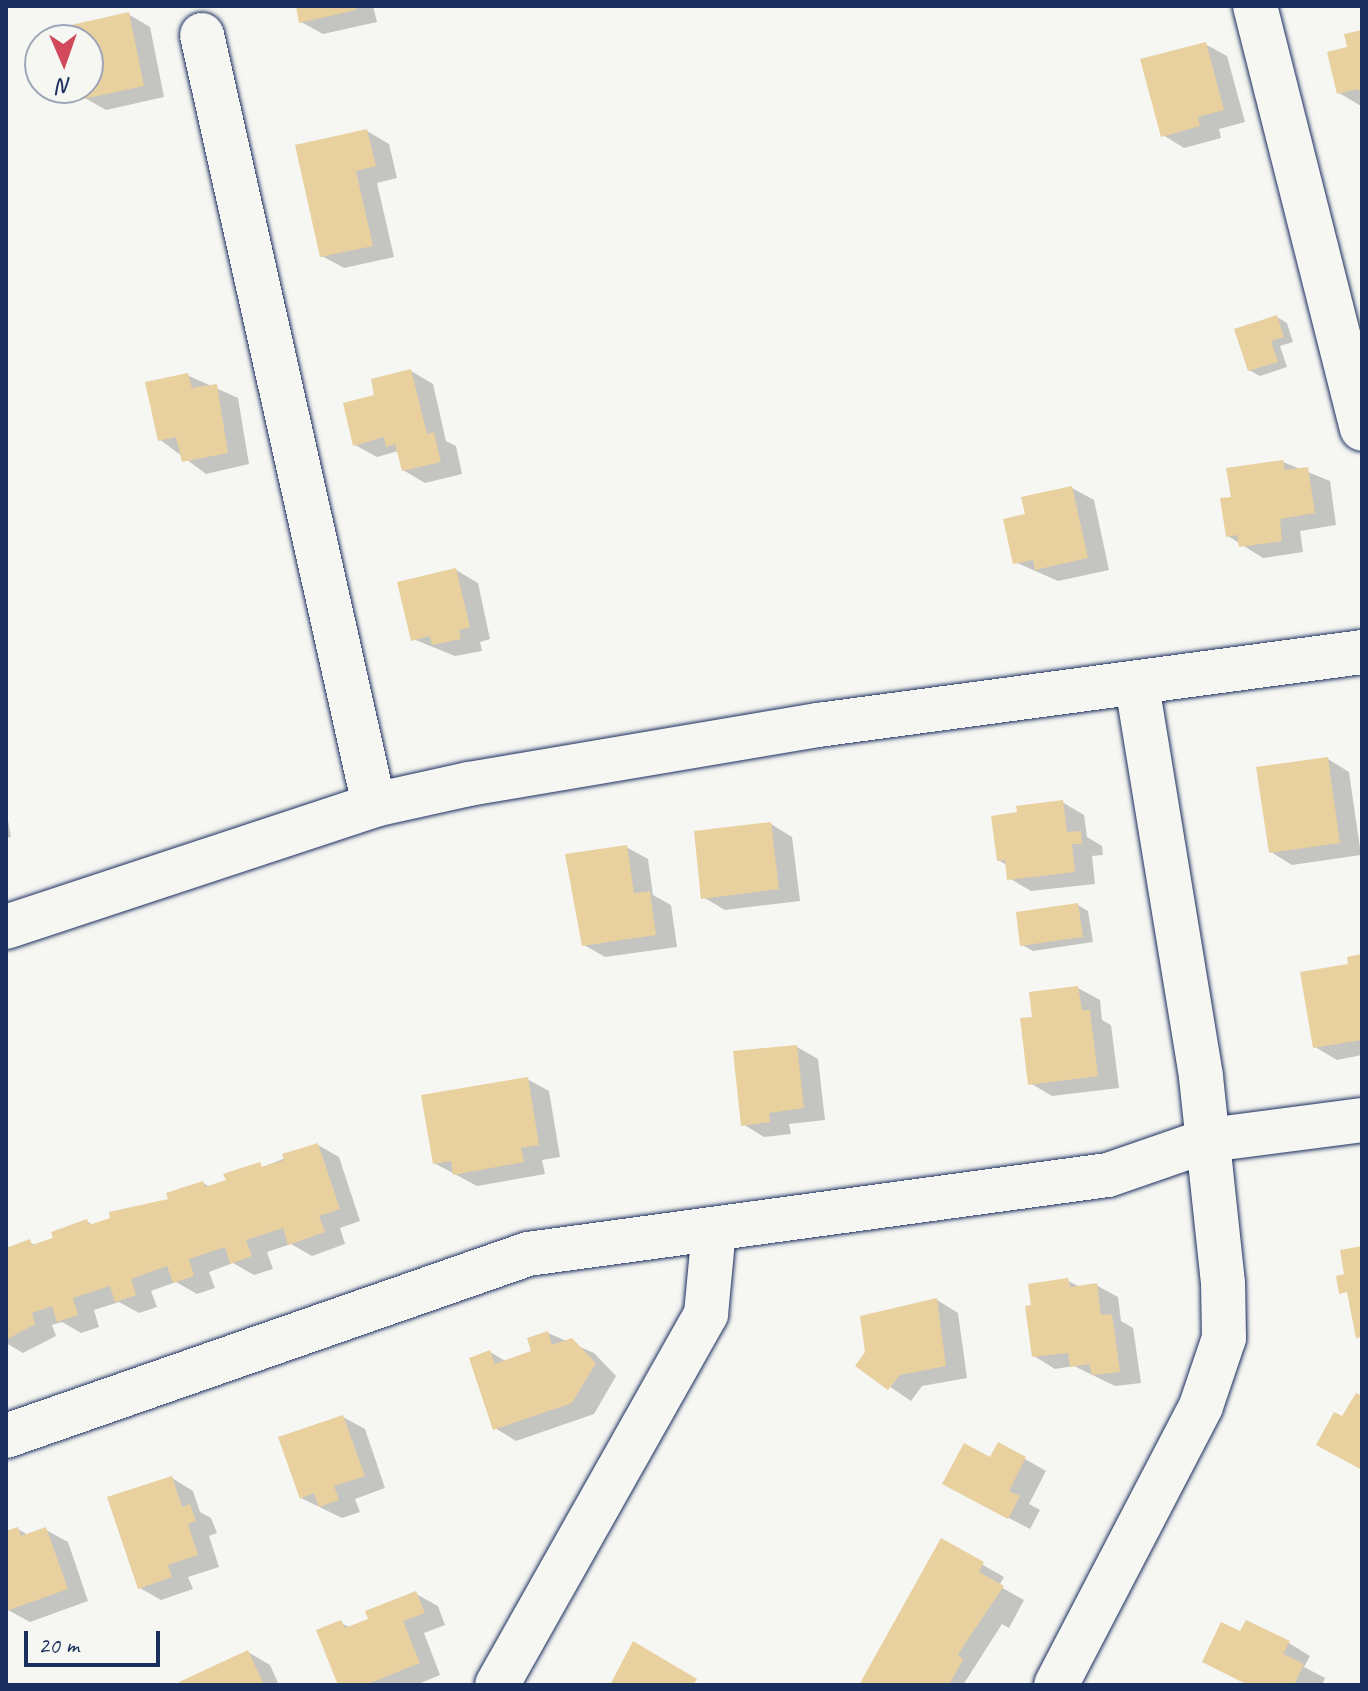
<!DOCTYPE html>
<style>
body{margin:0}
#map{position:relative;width:1368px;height:1691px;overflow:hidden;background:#f6f6f2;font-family:Caveat,sans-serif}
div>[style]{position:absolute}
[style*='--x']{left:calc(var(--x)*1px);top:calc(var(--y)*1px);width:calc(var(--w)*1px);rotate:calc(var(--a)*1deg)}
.shadow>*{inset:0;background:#0003}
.building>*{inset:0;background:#e9d09f}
.roads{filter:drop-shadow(0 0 2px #1b2f5e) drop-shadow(0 0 2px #1b2f5e)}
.minor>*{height:44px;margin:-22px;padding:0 22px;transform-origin:22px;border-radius:22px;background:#f6f6f2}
span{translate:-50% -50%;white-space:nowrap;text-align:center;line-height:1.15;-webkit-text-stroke:8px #f6f6f2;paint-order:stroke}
.frame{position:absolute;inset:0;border:8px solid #1b2f5e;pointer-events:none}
.north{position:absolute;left:24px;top:24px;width:80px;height:80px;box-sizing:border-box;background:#f6f6f2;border:2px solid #9ea6b7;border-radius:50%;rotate:178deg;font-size:22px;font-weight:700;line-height:32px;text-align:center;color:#1b2f5e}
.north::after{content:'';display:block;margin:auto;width:28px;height:36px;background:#d1495b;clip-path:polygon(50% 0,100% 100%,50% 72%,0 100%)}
.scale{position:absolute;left:24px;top:1631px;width:136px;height:36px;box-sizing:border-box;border:4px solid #1b2f5e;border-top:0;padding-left:10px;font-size:24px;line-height:28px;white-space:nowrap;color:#1b2f5e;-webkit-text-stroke:6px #f6f6f2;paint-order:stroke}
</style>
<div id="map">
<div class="shadow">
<div style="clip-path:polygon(298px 6px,373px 6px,377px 22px,323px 34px,301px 22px)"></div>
<div style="clip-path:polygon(128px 14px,150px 27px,164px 97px,106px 110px,85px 98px,88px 40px,72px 40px)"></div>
<div style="clip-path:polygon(1362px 32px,1362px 105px,1361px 106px,1339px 93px,1350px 48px)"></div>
<div style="clip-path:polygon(1205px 44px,1227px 56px,1245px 122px,1219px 129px,1221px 138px,1184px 148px,1163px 135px)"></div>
<div style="clip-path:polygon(367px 131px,389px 144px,397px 178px,377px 183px,394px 257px,344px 268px,322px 256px)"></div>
<div style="clip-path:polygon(1277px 317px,1287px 323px,1293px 342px,1280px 346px,1287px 367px,1260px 376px,1249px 370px)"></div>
<div style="clip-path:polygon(411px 371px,433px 384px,446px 441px,456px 446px,462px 474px,425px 483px,403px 470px,398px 451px,377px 457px,355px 445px,377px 397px)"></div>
<div style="clip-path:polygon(187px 375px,238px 398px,249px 464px,206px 474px,159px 439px)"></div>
<div style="clip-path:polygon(1283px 462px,1330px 481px,1336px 525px,1300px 531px,1303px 552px,1263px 558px,1228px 536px,1233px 498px)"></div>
<div style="clip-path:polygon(1072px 488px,1094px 500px,1109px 570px,1058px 581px,1015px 562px,1028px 516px)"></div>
<div style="clip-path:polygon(456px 570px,478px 583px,490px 639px,480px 642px,482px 651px,455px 656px,413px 639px)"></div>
<div style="clip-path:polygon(1328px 759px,1349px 772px,1361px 855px,1292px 865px,1271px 852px)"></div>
<div style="clip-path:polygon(1062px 802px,1084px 815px,1087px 837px,1102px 846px,1103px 855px,1092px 856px,1095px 884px,1031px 891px,1009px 878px,1007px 865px,998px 860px,1019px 814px)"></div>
<div style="clip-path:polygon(6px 810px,11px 837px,6px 838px)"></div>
<div style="clip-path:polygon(771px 824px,792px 837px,800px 901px,725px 910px,703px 897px)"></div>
<div style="clip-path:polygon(626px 847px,648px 859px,653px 895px,671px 905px,677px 947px,605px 957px,584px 945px)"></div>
<div style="clip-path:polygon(1078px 905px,1088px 911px,1093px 942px,1033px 951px,1022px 945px)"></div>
<div style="clip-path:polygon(1362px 956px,1362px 1055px,1337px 1060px,1315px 1047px,1350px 966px)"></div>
<div style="clip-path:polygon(1078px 988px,1100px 1000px,1102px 1020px,1111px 1025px,1119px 1088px,1052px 1096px,1030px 1083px,1034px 1019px)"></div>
<div style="clip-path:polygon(797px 1047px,818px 1059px,825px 1120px,789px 1124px,791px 1134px,764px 1137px,743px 1124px)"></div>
<div style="clip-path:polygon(527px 1079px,549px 1091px,560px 1157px,542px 1160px,545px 1174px,477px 1186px,434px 1163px)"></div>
<div style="clip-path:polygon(318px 1145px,339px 1157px,360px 1221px,340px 1228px,345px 1244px,312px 1256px,291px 1244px,267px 1252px,273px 1269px,254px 1275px,233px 1263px,209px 1272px,215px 1288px,197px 1294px,176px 1282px,151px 1291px,157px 1307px,139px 1313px,119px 1302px,94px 1310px,99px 1327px,81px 1333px,62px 1322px,52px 1325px,56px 1336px,23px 1353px,6px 1343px,6px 1250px,29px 1242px,37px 1246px,87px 1221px,94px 1226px,171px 1201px,203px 1183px,210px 1187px,228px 1181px)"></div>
<div style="clip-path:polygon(1068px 1281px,1080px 1287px,1096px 1285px,1118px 1297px,1121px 1321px,1133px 1328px,1141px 1383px,1115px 1386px,1074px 1366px,1055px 1369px,1034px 1356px,1033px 1306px)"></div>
<div style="clip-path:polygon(937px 1300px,958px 1313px,967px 1378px,922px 1386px,911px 1401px,858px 1365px,867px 1352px)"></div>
<div style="clip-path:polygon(548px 1333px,594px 1353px,616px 1376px,594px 1414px,516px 1441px,495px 1428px,490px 1352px,507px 1362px,534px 1353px)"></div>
<div style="clip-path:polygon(343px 1417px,365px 1429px,385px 1488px,355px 1499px,360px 1512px,342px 1518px,301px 1498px)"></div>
<div style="clip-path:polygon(990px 1459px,1025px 1459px,1046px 1471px,1029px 1504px,1040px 1510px,1030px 1529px,966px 1496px)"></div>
<div style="clip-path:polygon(172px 1478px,193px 1491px,200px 1512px,211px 1518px,217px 1533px,209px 1536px,219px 1567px,188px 1577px,193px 1589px,161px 1600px,140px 1588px)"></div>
<div style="clip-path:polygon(18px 1529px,28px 1535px,46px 1530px,68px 1542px,88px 1601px,30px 1622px,8px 1610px,6px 1533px)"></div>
<div style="clip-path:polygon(941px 1541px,1004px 1577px,999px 1586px,1024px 1600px,1009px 1628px,1002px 1624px,963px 1685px,861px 1685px)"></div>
<div style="clip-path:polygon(416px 1594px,438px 1606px,445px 1625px,424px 1633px,440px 1675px,416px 1685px,341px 1685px,341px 1623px,351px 1628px,371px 1621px)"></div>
<div style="clip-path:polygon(1241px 1634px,1289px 1643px,1310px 1656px,1304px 1667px,1325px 1678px,1322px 1685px,1249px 1685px)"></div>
<div style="clip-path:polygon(248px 1652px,270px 1665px,279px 1685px,183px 1685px)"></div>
</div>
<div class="building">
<div style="clip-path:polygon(296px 6px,355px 6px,356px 10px,299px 23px)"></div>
<div style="clip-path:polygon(129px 12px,144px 86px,83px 99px,81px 88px,88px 88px,88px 40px,70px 40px,67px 26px)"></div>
<div style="clip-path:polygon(1362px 30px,1362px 94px,1358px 89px,1337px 94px,1327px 52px,1347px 47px,1344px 34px)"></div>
<div style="clip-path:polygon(1206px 42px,1224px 110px,1198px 117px,1200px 126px,1161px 137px,1140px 59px)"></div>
<div style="clip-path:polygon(367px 129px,376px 166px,356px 171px,373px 246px,320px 257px,295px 145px)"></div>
<div style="clip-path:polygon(1277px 315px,1284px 337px,1271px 341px,1278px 362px,1248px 371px,1234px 329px)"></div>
<div style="clip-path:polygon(411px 369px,427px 434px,434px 432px,441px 462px,402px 471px,395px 444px,386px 447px,384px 437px,353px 446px,343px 403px,374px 395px,371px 379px)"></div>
<div style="clip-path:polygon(188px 373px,192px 388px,217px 384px,228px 453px,182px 462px,176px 437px,158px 441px,145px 382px)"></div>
<div style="clip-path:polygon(1283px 460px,1285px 470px,1308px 467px,1315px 513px,1280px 519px,1282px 541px,1239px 547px,1237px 535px,1226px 537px,1220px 498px,1231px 497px,1226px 468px)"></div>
<div style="clip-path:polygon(1072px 486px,1088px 558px,1035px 570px,1033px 560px,1013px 564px,1003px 519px,1025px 514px,1021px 497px)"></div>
<div style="clip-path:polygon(456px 568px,470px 627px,459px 630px,461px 639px,432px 645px,430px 636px,411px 641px,397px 582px)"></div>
<div style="clip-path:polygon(1328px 757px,1340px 843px,1269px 853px,1256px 767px)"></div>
<div style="clip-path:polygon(1063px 800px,1067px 832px,1081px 831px,1082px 844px,1072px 844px,1075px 872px,1007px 880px,1005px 860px,997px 861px,991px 816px,1017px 812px,1016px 806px)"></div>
<div style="clip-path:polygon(771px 822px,779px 889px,701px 899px,694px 831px)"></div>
<div style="clip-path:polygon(627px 845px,634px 893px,650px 891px,656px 935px,582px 946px,565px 854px)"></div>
<div style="clip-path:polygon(1078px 903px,1083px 937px,1020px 946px,1016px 912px)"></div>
<div style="clip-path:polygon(1362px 954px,1362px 1040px,1313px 1048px,1300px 972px,1348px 964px,1347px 957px)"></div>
<div style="clip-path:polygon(1078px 986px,1082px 1010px,1090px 1010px,1098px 1076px,1028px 1085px,1020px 1018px,1032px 1017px,1029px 992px)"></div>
<div style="clip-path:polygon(797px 1045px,804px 1108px,769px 1113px,770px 1122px,741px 1126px,733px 1051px)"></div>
<div style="clip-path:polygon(528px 1077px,539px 1145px,521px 1148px,524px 1162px,453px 1175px,451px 1161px,433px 1164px,421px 1095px)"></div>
<div style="clip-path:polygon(318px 1143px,340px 1209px,319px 1216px,325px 1232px,288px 1245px,283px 1228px,246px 1240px,252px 1256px,230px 1264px,225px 1247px,189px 1259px,194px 1276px,173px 1283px,167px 1266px,131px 1279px,136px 1295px,115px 1302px,110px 1286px,73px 1298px,78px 1315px,57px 1322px,52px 1306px,32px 1313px,35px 1324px,6px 1340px,6px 1248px,30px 1239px,32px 1245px,53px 1238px,51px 1232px,87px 1219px,89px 1225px,110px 1218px,109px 1212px,168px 1199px,166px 1193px,203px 1181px,205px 1187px,226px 1180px,223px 1174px,260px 1162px,262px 1167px,284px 1160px,282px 1154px)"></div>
<div style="clip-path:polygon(1362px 1246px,1362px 1337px,1356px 1338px,1347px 1292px,1339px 1294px,1336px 1276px,1344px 1274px,1340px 1250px)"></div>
<div style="clip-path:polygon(1068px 1278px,1070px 1287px,1097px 1283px,1101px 1315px,1112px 1314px,1120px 1372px,1092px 1375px,1089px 1364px,1070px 1367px,1068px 1353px,1032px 1357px,1025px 1306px,1031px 1305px,1028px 1284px)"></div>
<div style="clip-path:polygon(937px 1298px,946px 1366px,900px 1375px,888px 1390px,855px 1366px,865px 1352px,860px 1316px)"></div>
<div style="clip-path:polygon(548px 1331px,552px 1345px,572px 1338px,596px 1363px,572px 1403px,493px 1430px,469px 1358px,490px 1350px,495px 1364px,531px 1351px,527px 1338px)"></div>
<div style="clip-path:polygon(1356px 1393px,1362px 1396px,1362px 1470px,1316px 1445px,1334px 1412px,1342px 1416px)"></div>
<div style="clip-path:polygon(343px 1415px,365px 1476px,334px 1486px,339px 1500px,319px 1507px,314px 1493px,300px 1499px,278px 1437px)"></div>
<div style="clip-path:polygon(998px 1442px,1026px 1457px,1009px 1491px,1020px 1496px,1008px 1519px,942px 1484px,964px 1443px,990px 1457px)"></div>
<div style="clip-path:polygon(172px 1476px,182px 1507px,190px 1504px,196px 1521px,188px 1524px,198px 1555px,168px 1565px,172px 1577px,138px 1589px,107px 1497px)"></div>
<div style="clip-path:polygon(18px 1527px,21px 1536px,46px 1527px,68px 1589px,6px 1611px,6px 1531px)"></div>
<div style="clip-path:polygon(941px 1538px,984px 1562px,979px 1572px,1004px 1586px,958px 1654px,963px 1660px,949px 1685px,859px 1685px)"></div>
<div style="clip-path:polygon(416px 1591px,425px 1613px,403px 1621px,420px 1663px,365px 1685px,338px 1685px,316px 1630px,341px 1620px,345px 1628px,368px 1619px,365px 1611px)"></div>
<div style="clip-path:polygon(1246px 1620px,1290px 1641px,1283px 1654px,1304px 1664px,1294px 1685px,1248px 1685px,1202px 1662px,1221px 1622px,1240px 1631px)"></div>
<div style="clip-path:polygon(633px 1641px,697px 1679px,693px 1685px,610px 1685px)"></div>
<div style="clip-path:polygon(248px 1650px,264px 1685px,181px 1685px,179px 1682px)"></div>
</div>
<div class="roads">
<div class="minor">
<div style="--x:1255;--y:6;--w:436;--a:75.8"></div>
<div style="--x:202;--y:35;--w:789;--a:77.41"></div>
<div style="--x:6;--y:927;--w:388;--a:-18.3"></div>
<div style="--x:374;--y:805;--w:97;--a:-12.5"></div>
<div style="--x:469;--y:784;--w:354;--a:-9.6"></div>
<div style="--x:818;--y:725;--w:549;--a:-7.64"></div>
<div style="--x:6;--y:1436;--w:553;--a:-19.22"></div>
<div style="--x:528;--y:1254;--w:585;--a:-7.76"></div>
<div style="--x:1108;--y:1175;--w:107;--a:-19.1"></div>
<div style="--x:1209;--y:1140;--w:154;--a:-7.4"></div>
<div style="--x:497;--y:1685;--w:426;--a:-60.6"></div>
<div style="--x:706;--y:1314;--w:85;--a:-84.6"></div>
<div style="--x:1056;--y:1685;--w:314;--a:-62.5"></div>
<div style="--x:1201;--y:1406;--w:72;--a:-71.3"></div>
<div style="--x:1224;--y:1338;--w:55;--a:-91"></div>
<div style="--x:1223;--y:1283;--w:208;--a:-96.1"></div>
<div style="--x:1201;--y:1076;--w:396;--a:-99.3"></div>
</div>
</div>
<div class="frame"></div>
<div class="north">N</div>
<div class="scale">20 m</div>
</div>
